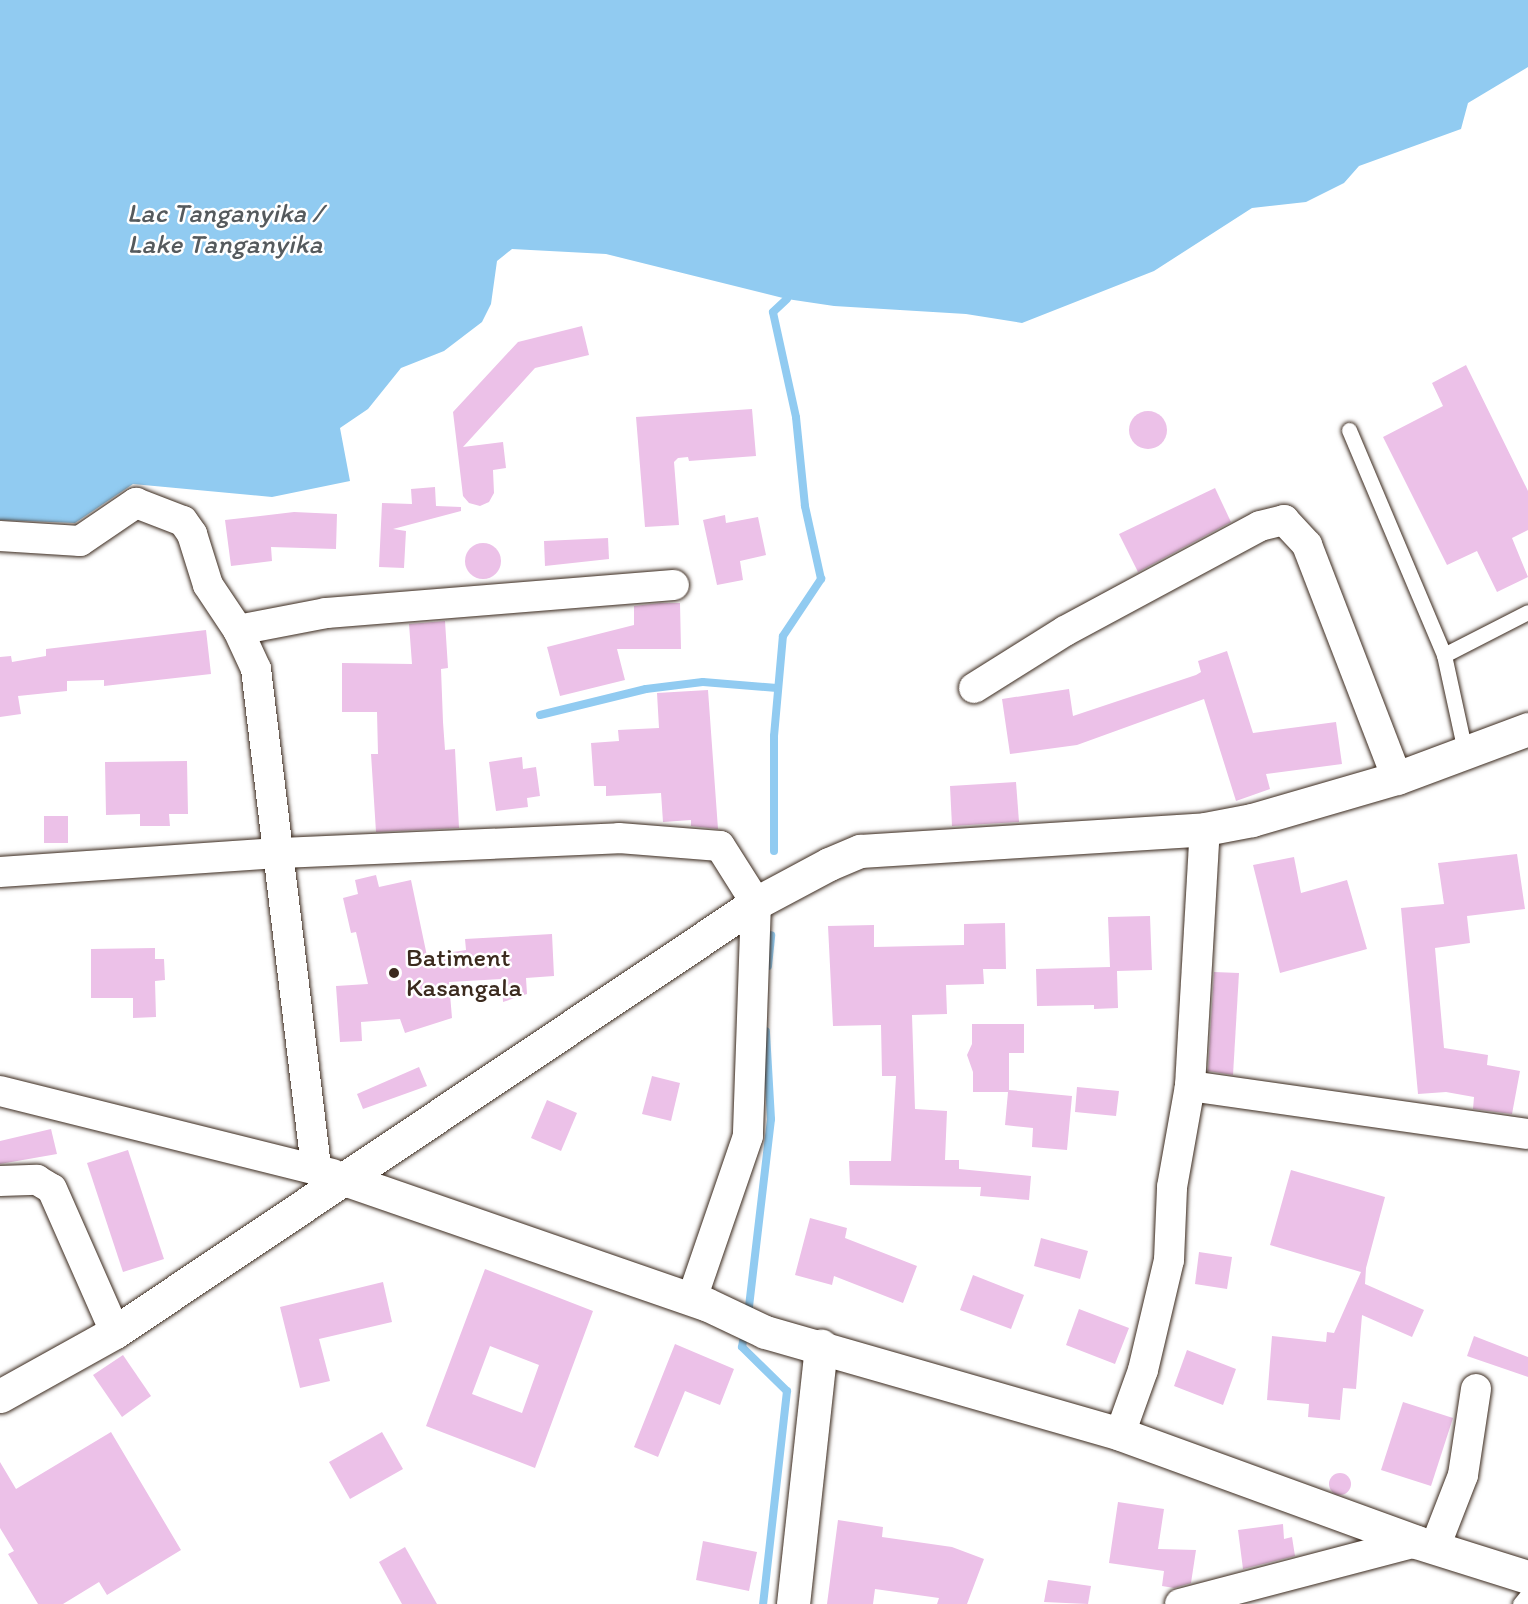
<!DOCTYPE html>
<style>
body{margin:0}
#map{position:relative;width:1528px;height:1604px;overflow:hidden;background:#fff;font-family:Itim,sans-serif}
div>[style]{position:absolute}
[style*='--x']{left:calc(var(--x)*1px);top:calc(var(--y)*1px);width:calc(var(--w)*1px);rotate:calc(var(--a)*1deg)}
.water>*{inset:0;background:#91cbf1}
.stream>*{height:8px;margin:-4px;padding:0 4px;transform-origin:4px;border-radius:4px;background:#91cbf1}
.building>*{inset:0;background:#ecc1e8}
.round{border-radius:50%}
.roads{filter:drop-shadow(0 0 2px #3b2a1e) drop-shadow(0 0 2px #3b2a1e)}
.lane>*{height:15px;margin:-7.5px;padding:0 7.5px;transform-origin:7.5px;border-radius:7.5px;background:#fff}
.street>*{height:30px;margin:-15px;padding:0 15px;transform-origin:15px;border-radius:15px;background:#fff}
.secondary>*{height:33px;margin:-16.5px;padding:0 16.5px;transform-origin:16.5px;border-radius:16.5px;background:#fff}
.dots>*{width:16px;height:16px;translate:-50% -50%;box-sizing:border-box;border:3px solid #fff;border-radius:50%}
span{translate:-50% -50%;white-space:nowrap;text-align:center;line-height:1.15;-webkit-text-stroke:5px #fff;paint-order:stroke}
.poi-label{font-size:26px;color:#3b2a1e}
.left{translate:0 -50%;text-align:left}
.water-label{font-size:27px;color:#555a5d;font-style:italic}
</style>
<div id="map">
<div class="water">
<div style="clip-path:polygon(0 0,1528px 0,1528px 67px,1468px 103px,1461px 129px,1359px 166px,1344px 183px,1306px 202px,1252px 208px,1154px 271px,1022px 323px,966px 314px,834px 306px,787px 299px,606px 254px,512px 249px,497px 261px,491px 304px,482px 322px,444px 351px,401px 368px,368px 409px,340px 428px,350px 481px,272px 497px,133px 484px,75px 523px,0 520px)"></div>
</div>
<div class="stream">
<div style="--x:540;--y:715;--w:109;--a:-13.8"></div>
<div style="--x:646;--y:689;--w:57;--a:-7"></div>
<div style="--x:703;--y:682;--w:74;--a:4.6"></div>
<div style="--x:774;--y:851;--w:115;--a:-90"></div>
<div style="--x:774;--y:736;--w:100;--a:-84.9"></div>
<div style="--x:783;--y:636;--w:69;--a:-56.3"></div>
<div style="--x:821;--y:579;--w:75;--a:-102.4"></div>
<div style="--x:805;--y:506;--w:89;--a:-95.8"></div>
<div style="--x:796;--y:417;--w:107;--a:-102.4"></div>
<div style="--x:773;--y:312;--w:19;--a:-43"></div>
<div style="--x:768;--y:966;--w:31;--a:-84"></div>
<div style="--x:748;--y:1315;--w:197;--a:-83.3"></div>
<div style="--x:771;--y:1119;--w:88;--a:-93.3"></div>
<div style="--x:745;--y:1330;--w:17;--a:100"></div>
<div style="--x:742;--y:1347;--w:63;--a:44.4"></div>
<div style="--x:787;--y:1391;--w:214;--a:96.4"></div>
</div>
<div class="building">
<div style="clip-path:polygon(582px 326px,589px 355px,535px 368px,463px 447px,503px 442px,506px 468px,493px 470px,494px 493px,489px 502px,480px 506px,469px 503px,463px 496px,453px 412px,518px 342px)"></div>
<div style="clip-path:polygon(1466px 365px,1528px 491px,1528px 530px,1512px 538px,1528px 577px,1497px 592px,1477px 551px,1447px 565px,1383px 437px,1443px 406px,1432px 383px)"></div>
<div style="clip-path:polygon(752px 409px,756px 456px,689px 461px,688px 457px,678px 458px,674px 462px,679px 525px,645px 527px,636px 417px)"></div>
<div class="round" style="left:1129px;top:411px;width:38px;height:38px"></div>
<div style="clip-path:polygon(435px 487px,436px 506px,461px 507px,461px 511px,393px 529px,406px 531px,404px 568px,379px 567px,382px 503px,412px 504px,411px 489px)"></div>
<div style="clip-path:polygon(1215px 488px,1231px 522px,1138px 572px,1119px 534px)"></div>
<div style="clip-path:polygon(294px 512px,337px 514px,336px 549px,271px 547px,272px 561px,231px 566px,225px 520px)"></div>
<div style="clip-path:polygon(725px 515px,726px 523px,758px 517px,766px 555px,740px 561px,743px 580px,717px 585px,703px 520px)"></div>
<div style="clip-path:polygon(608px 538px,609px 559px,545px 566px,544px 541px)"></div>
<div class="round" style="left:465px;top:543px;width:36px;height:36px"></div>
<div style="clip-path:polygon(660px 603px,680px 603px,681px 649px,617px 649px,625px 680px,560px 696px,547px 647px,634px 625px,634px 606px)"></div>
<div style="clip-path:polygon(445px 621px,448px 668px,441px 669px,443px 722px,445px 750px,455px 749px,459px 828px,376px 832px,371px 754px,378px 754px,377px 712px,342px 712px,342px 663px,412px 664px,409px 624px)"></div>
<div style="clip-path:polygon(206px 630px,211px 674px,104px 686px,104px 680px,67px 681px,67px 691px,18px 696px,21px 714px,0 717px,0 657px,11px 656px,12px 662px,46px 656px,46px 649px)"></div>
<div style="clip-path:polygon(1227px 651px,1253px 733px,1336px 722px,1342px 764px,1266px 774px,1270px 789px,1236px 801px,1204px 699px,1077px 745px,1010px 754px,1002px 699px,1069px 689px,1073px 716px,1196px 675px,1201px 672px,1198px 661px)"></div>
<div style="clip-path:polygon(708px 690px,718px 829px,691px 826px,691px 820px,663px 822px,661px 793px,606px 796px,606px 786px,594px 786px,591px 743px,619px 741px,618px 730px,659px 728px,657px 693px)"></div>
<div style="clip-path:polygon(522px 757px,523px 769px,536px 767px,540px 796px,527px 798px,528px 807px,496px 811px,489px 762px)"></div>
<div style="clip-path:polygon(187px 761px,188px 814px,169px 814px,170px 826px,140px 826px,140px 814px,106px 815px,105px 762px)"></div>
<div style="clip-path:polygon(1016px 782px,1019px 822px,952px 826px,950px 786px)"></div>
<div style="clip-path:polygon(44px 816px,68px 816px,68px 843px,44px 843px)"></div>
<div style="clip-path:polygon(1517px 854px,1525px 909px,1467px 916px,1470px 943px,1435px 948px,1444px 1048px,1488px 1055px,1487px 1065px,1520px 1071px,1512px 1114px,1473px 1109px,1474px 1097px,1446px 1092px,1418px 1094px,1401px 908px,1444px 904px,1438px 863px)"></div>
<div style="clip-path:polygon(1294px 857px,1301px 893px,1347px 880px,1367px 949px,1280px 973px,1253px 865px)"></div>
<div style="clip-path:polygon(376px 875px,379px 887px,411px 880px,427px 956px,466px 950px,465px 939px,552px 934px,554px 976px,526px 978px,527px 994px,503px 1002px,502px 979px,449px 982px,452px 1018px,405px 1033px,400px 1019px,361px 1022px,362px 1041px,340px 1042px,336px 986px,368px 984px,356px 932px,351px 933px,343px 898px,358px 894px,355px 880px)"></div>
<div style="clip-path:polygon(1150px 916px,1152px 970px,1117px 971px,1118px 1008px,1094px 1009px,1094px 1005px,1037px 1006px,1036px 969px,1110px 967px,1108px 917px)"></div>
<div style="clip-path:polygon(1005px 923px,1006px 969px,983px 969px,984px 984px,946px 985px,947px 1014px,912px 1015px,915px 1109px,947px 1111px,945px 1160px,959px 1160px,959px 1169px,1031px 1176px,1029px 1200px,980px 1196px,981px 1187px,850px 1185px,849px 1161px,891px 1161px,896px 1076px,882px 1076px,881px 1025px,833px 1026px,828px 926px,874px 925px,874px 947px,964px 945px,964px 924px)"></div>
<div style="clip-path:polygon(155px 948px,155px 959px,164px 959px,165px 980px,155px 981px,156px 1017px,133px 1018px,133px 998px,91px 998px,91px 949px)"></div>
<div style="clip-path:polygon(1214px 972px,1239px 973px,1233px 1075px,1208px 1071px)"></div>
<div style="clip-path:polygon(972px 1024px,1024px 1024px,1024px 1053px,1009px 1053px,1009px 1090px,1072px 1096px,1067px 1150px,1032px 1147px,1033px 1128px,1005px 1125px,1008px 1092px,973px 1092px,973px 1072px,967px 1055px,972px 1044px)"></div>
<div style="clip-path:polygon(419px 1067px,427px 1086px,363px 1109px,357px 1094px)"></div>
<div style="clip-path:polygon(652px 1076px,680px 1083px,671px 1121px,642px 1114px)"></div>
<div style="clip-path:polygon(1077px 1087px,1119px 1091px,1116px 1116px,1075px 1112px)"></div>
<div style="clip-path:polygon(547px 1100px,577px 1113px,561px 1151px,531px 1138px)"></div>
<div style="clip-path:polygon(51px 1129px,57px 1154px,0 1164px,0 1141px)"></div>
<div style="clip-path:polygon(128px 1150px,164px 1259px,123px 1272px,87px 1163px)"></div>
<div style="clip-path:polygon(1291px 1170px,1385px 1197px,1366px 1268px,1365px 1284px,1424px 1310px,1412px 1337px,1362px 1315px,1356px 1389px,1343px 1388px,1340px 1420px,1308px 1417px,1309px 1404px,1267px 1400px,1272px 1336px,1326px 1342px,1327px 1332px,1334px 1333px,1361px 1272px,1270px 1245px)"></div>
<div style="clip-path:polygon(810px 1218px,847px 1228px,845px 1238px,917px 1266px,903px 1303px,834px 1276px,832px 1285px,795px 1275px)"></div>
<div style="clip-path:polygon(1041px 1238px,1088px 1251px,1080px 1279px,1034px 1266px)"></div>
<div style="clip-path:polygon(1199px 1252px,1232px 1257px,1227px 1289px,1195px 1284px)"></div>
<div style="clip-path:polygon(evenodd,485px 1269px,593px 1311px,535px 1468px,426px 1426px,485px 1269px,490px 1346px,539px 1365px,522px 1413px,472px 1394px,490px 1346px)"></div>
<div style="clip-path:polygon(973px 1275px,1024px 1295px,1011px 1329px,960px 1310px)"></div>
<div style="clip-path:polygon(383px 1282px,392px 1322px,319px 1339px,330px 1381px,300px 1388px,280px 1307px)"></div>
<div style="clip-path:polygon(1079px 1309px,1129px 1328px,1115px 1364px,1066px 1345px)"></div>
<div style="clip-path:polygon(1474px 1336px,1528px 1357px,1528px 1377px,1467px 1356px)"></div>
<div style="clip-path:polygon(675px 1344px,734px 1369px,720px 1405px,685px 1391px,658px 1457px,634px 1447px)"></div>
<div style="clip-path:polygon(1187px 1350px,1236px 1369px,1223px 1405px,1174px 1386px)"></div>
<div style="clip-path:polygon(123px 1355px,151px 1396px,122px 1417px,93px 1375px)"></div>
<div style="clip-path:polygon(1403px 1402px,1453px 1418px,1431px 1486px,1381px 1470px)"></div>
<div style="clip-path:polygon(111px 1432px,181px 1550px,107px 1595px,99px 1582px,63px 1604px,38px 1604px,8px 1554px,14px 1551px,0 1528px,0 1462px,16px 1489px)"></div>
<div style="clip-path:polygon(382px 1432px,403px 1469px,350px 1499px,329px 1462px)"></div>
<div class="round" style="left:1329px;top:1473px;width:22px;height:22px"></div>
<div style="clip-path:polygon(1118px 1502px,1164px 1509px,1158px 1549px,1196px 1550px,1191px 1583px,1174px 1588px,1162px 1586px,1164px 1571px,1109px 1563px)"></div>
<div style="clip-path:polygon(838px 1520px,883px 1527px,882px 1537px,952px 1547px,984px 1559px,967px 1604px,937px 1604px,939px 1598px,875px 1589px,873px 1604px,827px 1604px)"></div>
<div style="clip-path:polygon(1283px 1524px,1284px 1539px,1292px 1537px,1295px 1556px,1243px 1569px,1238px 1530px)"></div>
<div style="clip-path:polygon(703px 1541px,757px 1552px,749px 1591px,696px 1580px)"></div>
<div style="clip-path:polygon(405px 1547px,437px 1604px,402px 1604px,379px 1562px)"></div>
<div style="clip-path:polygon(1048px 1580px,1091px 1586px,1088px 1604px,1044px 1602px)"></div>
</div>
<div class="roads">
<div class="lane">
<div style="--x:1349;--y:430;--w:244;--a:67.1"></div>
<div style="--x:1444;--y:655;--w:98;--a:77.7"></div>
<div style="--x:1444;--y:655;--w:94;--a:-27.1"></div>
<div style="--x:1520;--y:1604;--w:13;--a:-51"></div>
</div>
<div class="street">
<div style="--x:0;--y:536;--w:80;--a:3.6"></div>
<div style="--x:80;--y:541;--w:68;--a:-34.2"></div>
<div style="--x:136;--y:503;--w:50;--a:21"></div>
<div style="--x:183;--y:521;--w:16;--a:55"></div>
<div style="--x:192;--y:534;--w:53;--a:72.6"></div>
<div style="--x:208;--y:585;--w:54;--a:56.3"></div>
<div style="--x:238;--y:630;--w:43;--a:65.2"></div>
<div style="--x:256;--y:669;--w:502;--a:83.13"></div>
<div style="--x:238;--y:630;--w:90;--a:-10.9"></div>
<div style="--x:326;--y:613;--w:349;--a:-4.6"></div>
<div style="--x:974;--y:688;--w:107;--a:-32.1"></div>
<div style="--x:1065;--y:631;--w:221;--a:-28.3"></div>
<div style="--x:1260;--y:526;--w:25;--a:-14"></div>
<div style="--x:1284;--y:520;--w:34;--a:47"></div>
<div style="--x:1307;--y:545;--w:250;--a:68.9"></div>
<div style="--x:0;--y:872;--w:282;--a:-3.9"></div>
<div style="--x:281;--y:853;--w:338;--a:-2.5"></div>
<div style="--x:619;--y:838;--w:101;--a:4.5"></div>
<div style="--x:720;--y:846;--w:67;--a:57.7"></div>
<div style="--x:756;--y:903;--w:233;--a:92"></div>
<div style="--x:748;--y:1136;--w:172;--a:109"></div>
<div style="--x:1190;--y:1086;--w:341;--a:8.1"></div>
<div style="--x:0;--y:1091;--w:343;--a:14"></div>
<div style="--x:0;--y:1181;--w:37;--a:-2"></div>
<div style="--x:37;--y:1180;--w:17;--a:31"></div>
<div style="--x:52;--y:1189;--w:156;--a:66.2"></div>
<div style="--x:1120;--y:1434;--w:68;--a:-70.2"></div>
<div style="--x:1143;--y:1370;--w:113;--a:-76.7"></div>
<div style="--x:1169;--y:1260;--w:73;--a:-87.6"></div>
<div style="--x:1172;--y:1187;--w:103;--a:-79.9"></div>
<div style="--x:1190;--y:1086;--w:257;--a:-86.7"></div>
<div style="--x:1435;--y:1547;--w:77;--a:-68.7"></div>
<div style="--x:1463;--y:1475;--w:87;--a:-81.4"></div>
<div style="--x:1180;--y:1604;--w:244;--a:-14.7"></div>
</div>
<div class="secondary">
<div style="--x:347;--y:1180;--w:380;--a:19.1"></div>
<div style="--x:706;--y:1304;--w:65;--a:25.4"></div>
<div style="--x:765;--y:1332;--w:369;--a:16"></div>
<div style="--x:1120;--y:1434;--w:315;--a:20"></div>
<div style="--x:1416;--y:1542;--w:117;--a:17.4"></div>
<div style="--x:0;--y:1396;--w:132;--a:-29.1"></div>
<div style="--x:115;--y:1332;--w:771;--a:-33.79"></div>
<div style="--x:756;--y:903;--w:83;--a:-28.1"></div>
<div style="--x:829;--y:864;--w:34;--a:-23"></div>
<div style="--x:860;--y:851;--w:346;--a:-3.6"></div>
<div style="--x:1205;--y:829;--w:48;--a:-10.8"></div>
<div style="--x:1252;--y:820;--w:151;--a:-16.2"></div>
<div style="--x:1397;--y:778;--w:140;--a:-20.5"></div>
<div style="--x:793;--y:1604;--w:260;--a:-83.8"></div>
</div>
</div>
<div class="dots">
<div style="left:394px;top:973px;background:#3b2a1e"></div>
</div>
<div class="poi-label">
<span class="left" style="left:406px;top:973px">Batiment<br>Kasangala</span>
</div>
<div class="water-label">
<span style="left:225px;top:228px">Lac Tanganyika /<br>Lake Tanganyika</span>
</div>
</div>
